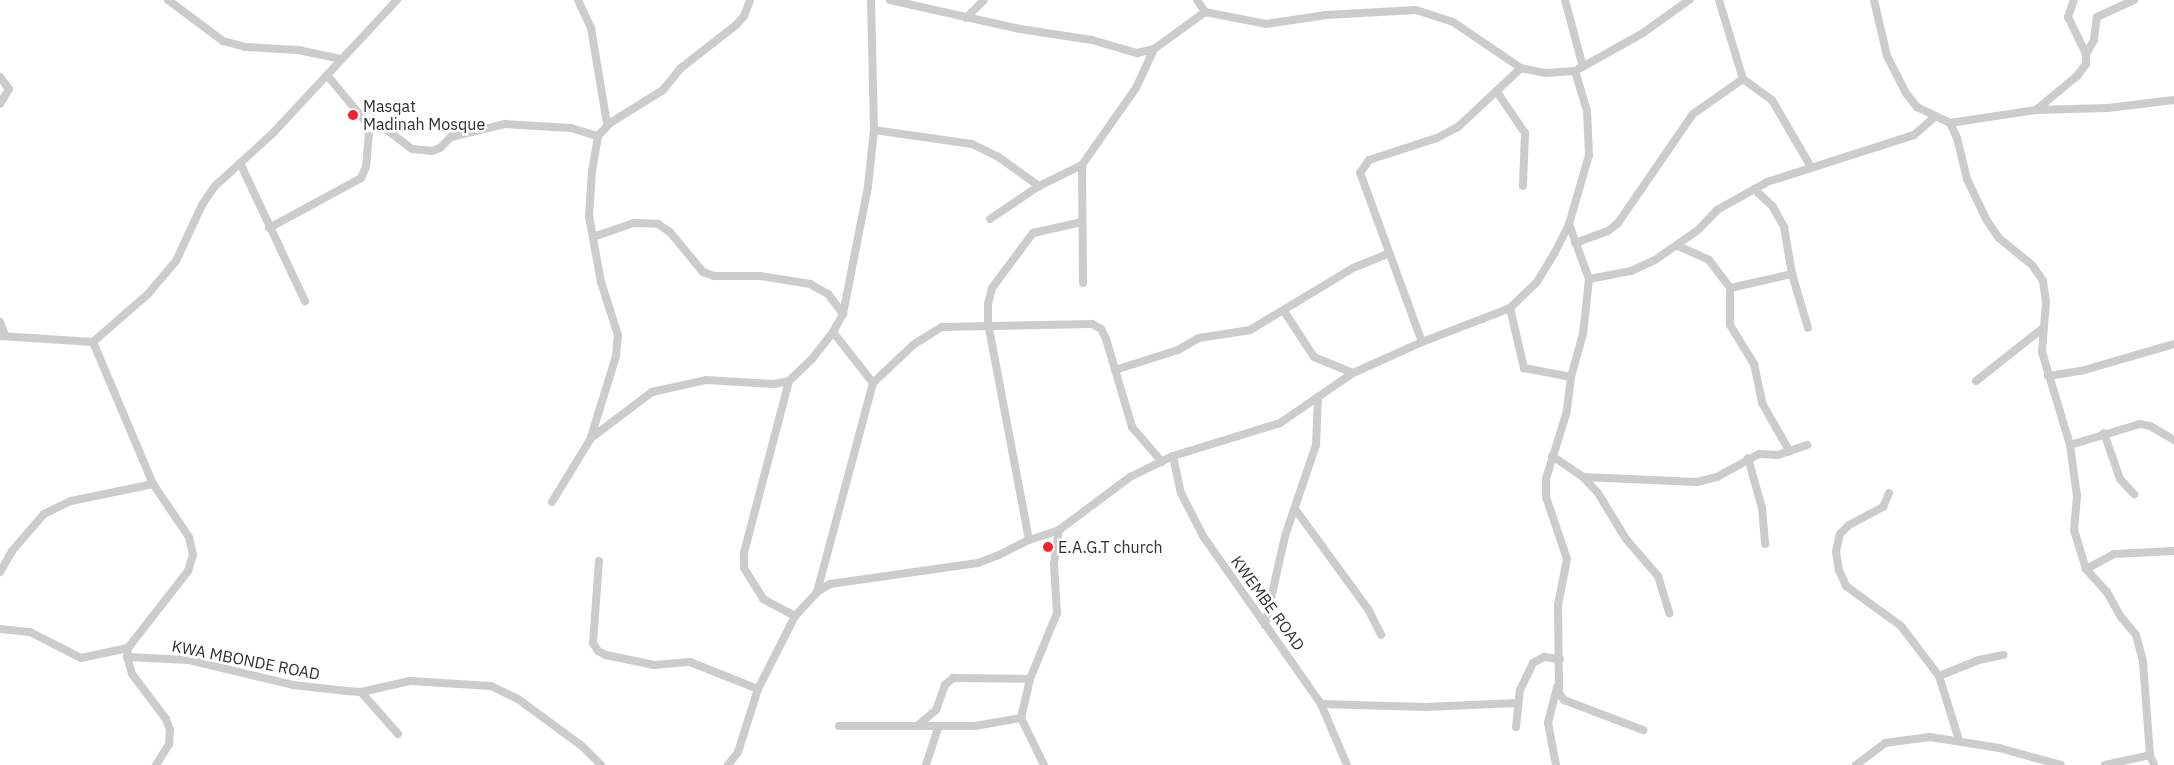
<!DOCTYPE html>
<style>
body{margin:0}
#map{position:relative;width:2174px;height:765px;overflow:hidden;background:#fff;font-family:"IBM Plex Sans",sans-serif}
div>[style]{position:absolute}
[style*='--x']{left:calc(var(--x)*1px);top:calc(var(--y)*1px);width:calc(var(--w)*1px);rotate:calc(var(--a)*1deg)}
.street>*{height:8px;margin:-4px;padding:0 4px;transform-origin:4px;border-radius:4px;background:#ccc}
.dots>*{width:14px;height:14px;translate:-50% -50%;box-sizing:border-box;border:2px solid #fff;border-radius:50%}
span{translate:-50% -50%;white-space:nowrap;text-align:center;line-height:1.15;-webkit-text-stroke:5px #fff;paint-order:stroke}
.poi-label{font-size:16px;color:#2f2f2f}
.left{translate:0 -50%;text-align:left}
.street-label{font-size:16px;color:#2f2f2f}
</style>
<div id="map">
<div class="street">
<div style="--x:168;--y:0;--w:69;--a:36.7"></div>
<div style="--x:223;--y:41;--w:23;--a:15"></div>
<div style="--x:245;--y:47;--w:53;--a:3.2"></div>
<div style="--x:298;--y:50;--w:45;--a:11.6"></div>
<div style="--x:578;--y:0;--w:31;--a:65"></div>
<div style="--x:591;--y:28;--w:97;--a:80.5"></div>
<div style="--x:890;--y:0;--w:133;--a:12.6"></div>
<div style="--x:1020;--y:29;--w:73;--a:8.7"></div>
<div style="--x:1092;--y:40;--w:47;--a:16.1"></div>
<div style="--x:1137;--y:53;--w:17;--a:-13"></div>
<div style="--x:1154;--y:49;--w:63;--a:-36"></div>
<div style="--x:1205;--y:12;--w:62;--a:11.1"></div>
<div style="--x:1266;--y:24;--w:61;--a:-8.5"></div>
<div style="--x:1326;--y:15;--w:90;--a:-3.2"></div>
<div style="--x:1416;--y:10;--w:39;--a:18"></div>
<div style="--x:1453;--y:22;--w:82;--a:34.1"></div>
<div style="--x:1521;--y:68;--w:25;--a:12"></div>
<div style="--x:1545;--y:73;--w:30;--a:-4"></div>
<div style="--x:1575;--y:71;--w:78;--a:-29.2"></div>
<div style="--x:1643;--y:33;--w:57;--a:-35.7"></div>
<div style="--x:1197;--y:0;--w:14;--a:56"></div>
<div style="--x:1565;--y:0;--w:69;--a:75"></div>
<div style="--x:1719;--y:0;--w:83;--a:73.1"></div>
<div style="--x:1743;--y:79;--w:36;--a:36"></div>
<div style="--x:1772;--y:100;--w:78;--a:59.8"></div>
<div style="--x:1874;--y:0;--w:57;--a:76.9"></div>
<div style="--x:1887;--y:56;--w:42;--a:62.8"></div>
<div style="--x:1906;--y:93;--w:18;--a:52"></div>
<div style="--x:1917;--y:107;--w:37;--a:26"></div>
<div style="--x:1950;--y:123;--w:17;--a:65"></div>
<div style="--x:1957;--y:138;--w:42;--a:76.3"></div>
<div style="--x:1967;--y:179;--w:44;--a:64.6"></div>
<div style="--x:1986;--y:219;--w:23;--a:56"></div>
<div style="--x:1999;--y:238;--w:43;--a:39.3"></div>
<div style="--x:2032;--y:265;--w:19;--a:55"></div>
<div style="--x:2043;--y:281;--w:21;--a:82"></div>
<div style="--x:2046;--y:302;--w:50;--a:94.6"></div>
<div style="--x:2042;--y:352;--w:97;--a:73.2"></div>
<div style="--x:2070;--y:445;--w:51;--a:82.2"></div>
<div style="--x:2077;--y:496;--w:34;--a:95"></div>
<div style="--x:2074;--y:530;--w:41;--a:72.9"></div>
<div style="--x:2086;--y:569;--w:31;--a:48"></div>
<div style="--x:2107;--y:592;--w:29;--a:61"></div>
<div style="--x:2121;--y:617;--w:23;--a:50"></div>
<div style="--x:2136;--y:635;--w:28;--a:75"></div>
<div style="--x:2143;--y:662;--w:93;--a:85.7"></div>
<div style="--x:2150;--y:755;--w:11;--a:68"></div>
<div style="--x:966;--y:18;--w:25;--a:-45"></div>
<div style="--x:2086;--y:54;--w:16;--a:-60"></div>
<div style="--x:2094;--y:40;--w:23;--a:-83"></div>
<div style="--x:2097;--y:17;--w:41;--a:-24.7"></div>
<div style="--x:327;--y:75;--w:60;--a:50.4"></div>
<div style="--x:365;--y:121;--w:13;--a:9"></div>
<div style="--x:378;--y:123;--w:43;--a:37.4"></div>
<div style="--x:412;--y:149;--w:20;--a:6"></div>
<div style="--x:432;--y:151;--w:9;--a:-21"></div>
<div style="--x:440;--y:148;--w:16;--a:-45"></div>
<div style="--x:451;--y:137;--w:56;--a:-13.5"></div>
<div style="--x:505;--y:124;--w:66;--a:3.5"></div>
<div style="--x:571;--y:128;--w:28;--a:17"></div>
<div style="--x:0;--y:77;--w:15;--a:53"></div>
<div style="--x:9;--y:89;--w:17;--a:121"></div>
<div style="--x:1497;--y:92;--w:50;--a:55.7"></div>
<div style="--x:1525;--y:133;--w:53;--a:92.2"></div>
<div style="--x:2036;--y:110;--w:53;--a:-39.7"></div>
<div style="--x:2077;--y:76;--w:15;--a:-53"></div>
<div style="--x:2086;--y:64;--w:10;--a:-90"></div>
<div style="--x:2086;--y:54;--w:41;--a:-115.9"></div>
<div style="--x:2068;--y:17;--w:18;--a:-71"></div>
<div style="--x:1950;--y:123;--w:87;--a:-8.6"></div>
<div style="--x:2036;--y:110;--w:72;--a:-1.6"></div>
<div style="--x:2108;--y:108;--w:66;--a:-6.9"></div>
<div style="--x:874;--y:130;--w:99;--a:8.1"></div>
<div style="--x:972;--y:144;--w:28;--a:26"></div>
<div style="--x:997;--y:156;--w:52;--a:35.5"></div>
<div style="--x:240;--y:163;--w:153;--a:64.8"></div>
<div style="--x:1082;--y:165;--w:118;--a:89.5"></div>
<div style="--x:1754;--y:189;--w:26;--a:43"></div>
<div style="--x:1773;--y:207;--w:23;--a:61"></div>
<div style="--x:1784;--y:227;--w:48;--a:80.3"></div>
<div style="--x:1792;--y:274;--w:56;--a:73.5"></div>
<div style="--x:990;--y:219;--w:59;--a:-34"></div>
<div style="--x:1039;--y:186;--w:48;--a:-26"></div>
<div style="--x:1082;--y:165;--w:94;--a:-55"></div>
<div style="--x:1136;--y:88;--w:43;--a:-65.2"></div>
<div style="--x:1569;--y:224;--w:59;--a:70"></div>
<div style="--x:1589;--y:279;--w:55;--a:96.2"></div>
<div style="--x:1583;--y:334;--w:45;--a:105.6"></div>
<div style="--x:1571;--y:377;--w:34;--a:97"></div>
<div style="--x:1567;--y:411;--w:71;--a:107.2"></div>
<div style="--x:1546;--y:479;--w:18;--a:90"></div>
<div style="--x:1546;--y:497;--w:65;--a:71.3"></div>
<div style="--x:1567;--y:559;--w:47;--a:101.1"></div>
<div style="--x:1558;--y:605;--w:88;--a:89.3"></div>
<div style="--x:1559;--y:693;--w:9;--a:54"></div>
<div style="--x:1564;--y:700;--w:85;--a:20.8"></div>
<div style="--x:269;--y:228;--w:105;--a:-28.5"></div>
<div style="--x:361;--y:178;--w:12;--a:-66"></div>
<div style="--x:366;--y:167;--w:44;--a:-84.8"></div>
<div style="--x:593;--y:237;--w:43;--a:-18.9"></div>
<div style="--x:634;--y:223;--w:24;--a:2"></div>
<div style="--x:658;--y:224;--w:14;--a:34"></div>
<div style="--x:670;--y:232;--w:52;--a:50.5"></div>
<div style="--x:703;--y:272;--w:12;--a:20"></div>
<div style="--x:714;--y:276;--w:46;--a:0"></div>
<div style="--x:760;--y:276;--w:51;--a:9.1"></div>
<div style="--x:810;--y:284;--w:21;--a:29"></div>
<div style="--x:828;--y:294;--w:25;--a:53"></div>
<div style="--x:1575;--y:243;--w:35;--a:-20"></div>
<div style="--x:1608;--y:231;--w:13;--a:-39"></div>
<div style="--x:1618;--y:223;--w:132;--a:-55.5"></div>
<div style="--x:1693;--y:114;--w:61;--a:-35"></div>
<div style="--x:1678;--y:246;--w:34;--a:24"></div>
<div style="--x:1709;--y:260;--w:35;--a:53"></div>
<div style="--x:1730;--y:288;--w:64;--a:-12.7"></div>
<div style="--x:1589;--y:279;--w:43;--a:-10.8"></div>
<div style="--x:1631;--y:271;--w:26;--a:-25"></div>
<div style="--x:1655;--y:260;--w:52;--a:-34.9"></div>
<div style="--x:1698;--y:230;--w:28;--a:-46"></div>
<div style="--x:1717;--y:210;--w:57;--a:-29.2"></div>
<div style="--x:1767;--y:182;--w:154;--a:-17.7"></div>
<div style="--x:1914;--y:135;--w:29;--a:-41"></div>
<div style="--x:1730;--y:288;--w:37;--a:90"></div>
<div style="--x:1730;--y:325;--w:46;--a:58.4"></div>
<div style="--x:1754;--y:364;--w:40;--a:78"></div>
<div style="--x:1762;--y:403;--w:56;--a:60.3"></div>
<div style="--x:1510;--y:308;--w:62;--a:76.9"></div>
<div style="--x:1524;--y:368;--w:48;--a:10.8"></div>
<div style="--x:1284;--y:311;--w:55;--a:56.9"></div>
<div style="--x:1314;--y:357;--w:42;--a:22.3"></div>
<div style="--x:0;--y:322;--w:14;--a:69"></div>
<div style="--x:0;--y:336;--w:93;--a:3.7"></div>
<div style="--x:1422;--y:342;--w:180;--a:-110.1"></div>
<div style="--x:1360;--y:173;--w:16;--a:-55"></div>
<div style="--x:1369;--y:160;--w:71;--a:-17.9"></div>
<div style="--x:1437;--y:138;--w:24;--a:-28"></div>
<div style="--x:1458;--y:127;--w:86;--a:-43.1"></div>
<div style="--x:1115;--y:370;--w:66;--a:-17.6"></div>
<div style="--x:1178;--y:350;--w:24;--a:-30"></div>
<div style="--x:1199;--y:338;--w:52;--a:-8.9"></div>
<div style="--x:1250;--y:330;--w:120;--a:-31"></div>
<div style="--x:1353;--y:268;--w:38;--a:-22"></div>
<div style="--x:2048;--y:376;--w:33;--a:-9"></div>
<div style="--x:2081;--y:371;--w:97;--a:-16.2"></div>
<div style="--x:789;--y:381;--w:178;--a:104.7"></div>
<div style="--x:744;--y:553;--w:15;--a:90"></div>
<div style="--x:744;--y:568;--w:36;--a:58"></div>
<div style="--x:763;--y:599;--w:36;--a:28"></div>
<div style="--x:1976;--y:381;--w:85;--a:-38.3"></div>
<div style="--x:873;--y:383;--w:55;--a:-43.5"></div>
<div style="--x:913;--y:345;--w:34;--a:-32"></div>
<div style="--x:942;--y:327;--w:150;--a:-1.1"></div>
<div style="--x:1092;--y:324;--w:10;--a:29"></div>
<div style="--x:1101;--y:329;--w:11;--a:63"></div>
<div style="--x:1106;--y:339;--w:92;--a:73.5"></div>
<div style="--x:1132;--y:427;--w:46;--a:49.4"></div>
<div style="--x:2104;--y:433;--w:49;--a:70.8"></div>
<div style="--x:2120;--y:479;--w:21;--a:47"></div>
<div style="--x:591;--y:437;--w:85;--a:-72.8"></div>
<div style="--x:616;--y:356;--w:21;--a:-85"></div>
<div style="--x:618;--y:335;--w:56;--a:-107.8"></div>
<div style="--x:601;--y:282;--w:67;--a:-100.3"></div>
<div style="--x:589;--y:216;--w:45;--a:-86.2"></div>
<div style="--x:592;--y:171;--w:36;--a:-80"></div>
<div style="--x:598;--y:136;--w:18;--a:-47"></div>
<div style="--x:610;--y:123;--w:62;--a:-31.9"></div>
<div style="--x:663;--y:90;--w:28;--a:-51"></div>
<div style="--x:681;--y:68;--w:70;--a:-38"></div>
<div style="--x:736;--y:25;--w:12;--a:-48"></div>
<div style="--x:744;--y:16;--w:17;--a:-69"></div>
<div style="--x:2070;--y:445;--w:73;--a:-16.7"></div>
<div style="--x:2140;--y:424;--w:10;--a:11"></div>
<div style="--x:2150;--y:426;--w:28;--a:30"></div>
<div style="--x:1173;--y:456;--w:38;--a:78"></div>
<div style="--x:1181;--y:493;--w:48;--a:62.9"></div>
<div style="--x:1203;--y:536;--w:205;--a:54.9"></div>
<div style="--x:1321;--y:704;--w:66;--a:66.9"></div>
<div style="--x:1552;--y:456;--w:37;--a:34"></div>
<div style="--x:1583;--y:477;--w:22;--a:47"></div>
<div style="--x:1598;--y:493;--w:54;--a:58.7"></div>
<div style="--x:1626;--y:539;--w:49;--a:49.1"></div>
<div style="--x:1658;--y:576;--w:39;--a:73"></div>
<div style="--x:1748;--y:458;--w:52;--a:74.4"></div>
<div style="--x:1762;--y:508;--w:36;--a:85"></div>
<div style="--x:1583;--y:477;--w:114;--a:2.5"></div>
<div style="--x:1697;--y:482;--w:21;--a:-14"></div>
<div style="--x:1717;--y:477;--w:48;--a:-28.7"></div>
<div style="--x:1759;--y:454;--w:19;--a:3"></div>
<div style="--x:1778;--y:455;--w:31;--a:-19"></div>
<div style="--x:1889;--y:493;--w:15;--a:113"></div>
<div style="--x:1883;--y:507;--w:40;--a:152"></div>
<div style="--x:1848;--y:526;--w:11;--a:135"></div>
<div style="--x:1840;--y:534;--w:18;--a:103"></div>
<div style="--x:1836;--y:552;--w:18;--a:81"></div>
<div style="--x:1839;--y:570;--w:17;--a:66"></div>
<div style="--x:1846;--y:586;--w:68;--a:36"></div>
<div style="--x:1901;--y:626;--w:63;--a:52.8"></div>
<div style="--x:1939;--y:676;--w:67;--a:72.6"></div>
<div style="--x:552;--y:502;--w:75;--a:-58.6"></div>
<div style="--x:591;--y:438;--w:76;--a:-37"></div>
<div style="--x:652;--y:392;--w:55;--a:-12.5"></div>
<div style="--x:706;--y:380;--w:68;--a:3.4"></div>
<div style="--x:774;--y:384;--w:15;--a:-11"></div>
<div style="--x:789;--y:381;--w:32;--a:-44"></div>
<div style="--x:812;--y:359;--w:34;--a:-52"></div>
<div style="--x:833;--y:332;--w:21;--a:-61"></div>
<div style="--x:843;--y:314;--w:130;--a:-78.9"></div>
<div style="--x:868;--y:186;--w:56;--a:-83.9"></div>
<div style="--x:874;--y:130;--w:130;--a:-91.3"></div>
<div style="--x:1295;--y:509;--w:124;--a:53.9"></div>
<div style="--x:1368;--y:609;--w:29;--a:63"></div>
<div style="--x:1029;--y:540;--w:220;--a:-100.7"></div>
<div style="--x:988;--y:324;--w:20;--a:-90"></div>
<div style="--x:988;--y:304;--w:16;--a:-76"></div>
<div style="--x:992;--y:288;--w:69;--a:-53.3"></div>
<div style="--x:1033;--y:233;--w:50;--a:-12.7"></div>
<div style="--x:599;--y:561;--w:82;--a:94.2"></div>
<div style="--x:593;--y:643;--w:9;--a:58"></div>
<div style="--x:598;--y:651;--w:9;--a:27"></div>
<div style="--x:606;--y:655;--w:49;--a:11.8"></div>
<div style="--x:654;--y:665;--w:36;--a:-5"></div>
<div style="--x:690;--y:662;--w:73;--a:21.7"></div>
<div style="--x:2086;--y:569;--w:32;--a:-28"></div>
<div style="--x:2114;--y:554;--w:60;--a:-2.9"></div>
<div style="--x:0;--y:572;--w:24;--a:-60"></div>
<div style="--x:12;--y:551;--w:49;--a:-49.1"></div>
<div style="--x:44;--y:514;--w:30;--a:-26"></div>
<div style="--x:71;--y:501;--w:84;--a:-11.7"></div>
<div style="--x:817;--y:592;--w:216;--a:-75"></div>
<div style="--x:873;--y:383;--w:65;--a:-128.1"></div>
<div style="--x:1265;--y:625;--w:91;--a:-77.3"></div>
<div style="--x:1285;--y:536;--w:96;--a:-71.2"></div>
<div style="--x:1316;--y:445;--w:48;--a:-87.6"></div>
<div style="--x:0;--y:629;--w:30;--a:6"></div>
<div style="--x:30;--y:632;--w:57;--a:27"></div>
<div style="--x:81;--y:658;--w:48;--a:-12"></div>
<div style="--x:127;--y:657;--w:62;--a:2.8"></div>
<div style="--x:189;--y:660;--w:107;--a:13.5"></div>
<div style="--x:293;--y:685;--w:54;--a:6.3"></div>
<div style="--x:347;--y:691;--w:14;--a:4"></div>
<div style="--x:361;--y:692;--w:50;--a:-12.7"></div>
<div style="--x:410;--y:681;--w:81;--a:3.5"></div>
<div style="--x:491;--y:686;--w:30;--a:26"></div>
<div style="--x:518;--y:699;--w:79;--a:36.3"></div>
<div style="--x:582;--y:746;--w:27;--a:45"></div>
<div style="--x:1939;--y:676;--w:43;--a:-21.8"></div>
<div style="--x:1979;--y:660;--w:25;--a:-12"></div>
<div style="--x:361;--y:692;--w:56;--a:48.6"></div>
<div style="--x:1321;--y:704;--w:105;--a:1.6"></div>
<div style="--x:1426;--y:707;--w:91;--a:-2.5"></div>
<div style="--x:839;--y:726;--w:136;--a:0"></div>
<div style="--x:975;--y:726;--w:47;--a:-9.9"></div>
<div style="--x:917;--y:726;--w:25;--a:-40"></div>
<div style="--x:936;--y:710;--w:27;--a:-70"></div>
<div style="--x:945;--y:685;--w:11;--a:-41"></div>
<div style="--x:953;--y:678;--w:77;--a:0.7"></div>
<div style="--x:1516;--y:727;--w:37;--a:-84"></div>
<div style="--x:1520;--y:690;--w:30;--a:-64"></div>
<div style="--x:1533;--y:663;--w:13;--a:-29"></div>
<div style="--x:1544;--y:657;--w:16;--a:7"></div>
<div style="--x:156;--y:765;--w:25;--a:-58"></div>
<div style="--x:169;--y:744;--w:14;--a:-86"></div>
<div style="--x:170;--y:730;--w:12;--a:-110"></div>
<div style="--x:166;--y:719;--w:56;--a:-127.1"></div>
<div style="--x:132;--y:674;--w:18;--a:-106"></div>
<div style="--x:127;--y:657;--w:9;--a:-84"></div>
<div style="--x:128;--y:648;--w:98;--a:-52.1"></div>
<div style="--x:188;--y:571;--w:17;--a:-73"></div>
<div style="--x:193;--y:555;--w:18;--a:-103"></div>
<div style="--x:189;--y:537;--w:64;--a:-124.2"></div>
<div style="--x:153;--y:484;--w:154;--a:-112.9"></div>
<div style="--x:93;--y:342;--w:73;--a:-41.1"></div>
<div style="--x:148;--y:294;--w:43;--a:-49.7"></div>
<div style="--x:176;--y:261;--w:62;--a:-65.1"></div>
<div style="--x:202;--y:205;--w:23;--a:-56"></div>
<div style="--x:215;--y:186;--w:79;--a:-42.4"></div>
<div style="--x:273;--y:133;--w:182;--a:-47"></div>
<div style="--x:728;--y:765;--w:16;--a:-52"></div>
<div style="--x:738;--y:752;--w:66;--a:-72.4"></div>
<div style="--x:758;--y:689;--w:82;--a:-63.1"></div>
<div style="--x:795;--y:616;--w:33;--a:-47"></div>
<div style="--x:817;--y:592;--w:15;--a:-32"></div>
<div style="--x:830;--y:584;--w:149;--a:-8.1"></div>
<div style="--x:978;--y:563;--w:22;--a:-21"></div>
<div style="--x:999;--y:555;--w:34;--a:-27"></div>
<div style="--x:1029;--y:540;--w:32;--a:-18"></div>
<div style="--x:1059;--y:530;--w:89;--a:-36.7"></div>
<div style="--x:1130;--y:477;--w:48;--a:-26"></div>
<div style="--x:1173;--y:456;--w:112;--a:-17.1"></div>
<div style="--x:1280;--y:423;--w:88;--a:-34.4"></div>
<div style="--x:1353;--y:373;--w:76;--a:-24.2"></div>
<div style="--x:1422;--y:342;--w:94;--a:-21.1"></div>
<div style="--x:1510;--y:308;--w:37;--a:-44"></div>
<div style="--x:1537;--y:282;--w:33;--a:-59"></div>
<div style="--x:1554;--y:254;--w:34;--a:-63"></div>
<div style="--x:1569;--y:224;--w:72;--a:-73.8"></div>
<div style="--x:1589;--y:155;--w:44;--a:-92.6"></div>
<div style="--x:1587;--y:111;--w:42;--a:-106.7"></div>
<div style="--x:926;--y:765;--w:40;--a:-72"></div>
<div style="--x:1044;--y:765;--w:52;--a:-116.1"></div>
<div style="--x:1021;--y:718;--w:40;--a:-77"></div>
<div style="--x:1030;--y:679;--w:71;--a:-67.8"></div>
<div style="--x:1057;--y:613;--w:49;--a:-93.5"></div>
<div style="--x:1054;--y:564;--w:34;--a:-82"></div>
<div style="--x:1556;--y:765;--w:43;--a:-100.8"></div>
<div style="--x:1548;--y:723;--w:37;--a:-76"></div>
<div style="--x:1856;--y:765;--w:36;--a:-37"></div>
<div style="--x:1885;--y:743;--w:45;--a:-7.6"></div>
<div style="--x:1930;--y:737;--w:70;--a:9.1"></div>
<div style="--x:1999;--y:748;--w:64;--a:15.3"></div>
<div style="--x:2105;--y:765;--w:46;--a:-12.5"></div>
</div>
<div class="dots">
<div style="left:353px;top:115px;background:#f6212e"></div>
<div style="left:1048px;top:547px;background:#f6212e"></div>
</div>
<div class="poi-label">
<span class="left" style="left:363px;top:115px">Masqat<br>Madinah Mosque</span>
<span class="left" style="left:1058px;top:547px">E.A.G.T church</span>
</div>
<div class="street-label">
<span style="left:1268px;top:603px;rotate:54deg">KWEMBE ROAD</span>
<span style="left:246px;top:660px;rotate:11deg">KWA MBONDE ROAD</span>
</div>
</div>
